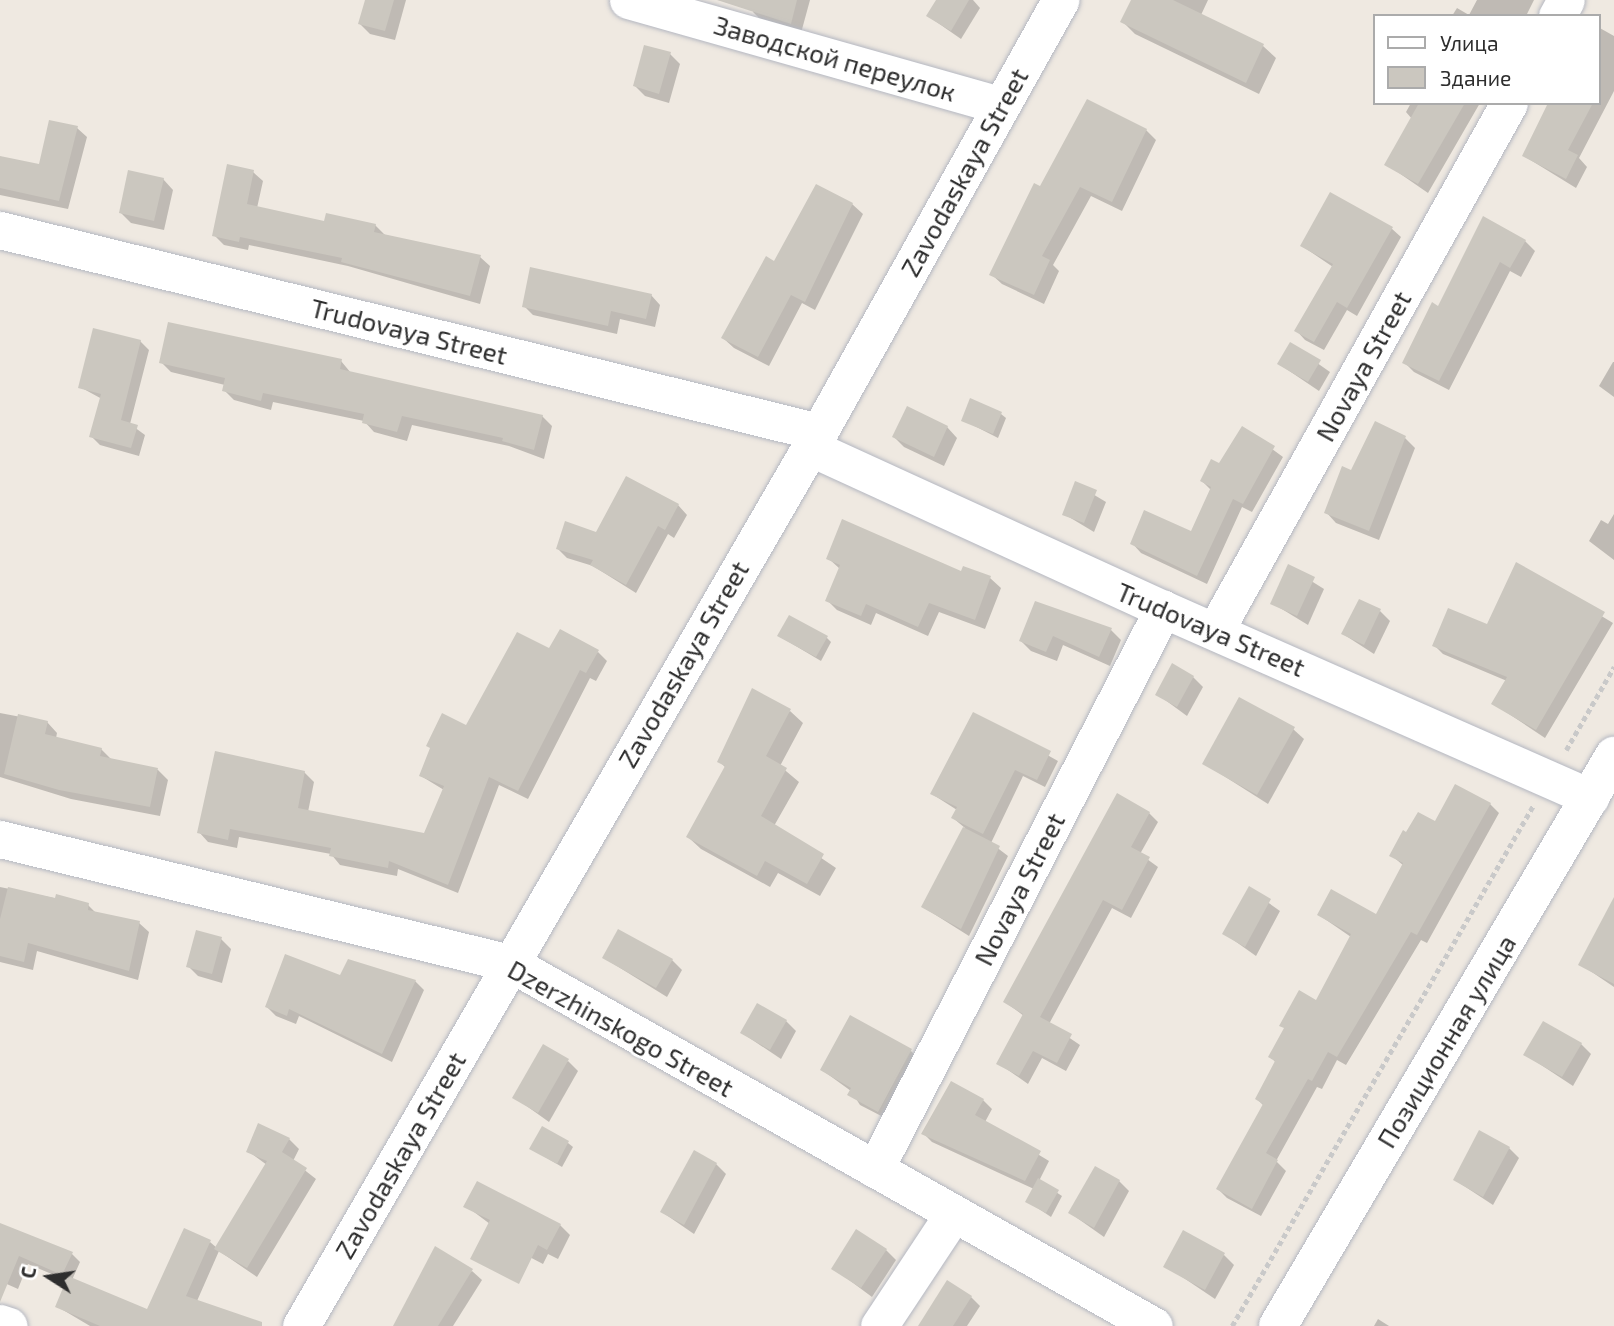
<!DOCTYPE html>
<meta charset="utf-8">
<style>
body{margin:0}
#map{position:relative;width:1614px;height:1326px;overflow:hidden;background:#efe9e1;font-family:"Exo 2",sans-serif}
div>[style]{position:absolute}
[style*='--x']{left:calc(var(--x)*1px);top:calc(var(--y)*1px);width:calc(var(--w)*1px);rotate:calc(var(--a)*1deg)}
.shadow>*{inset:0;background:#0003}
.building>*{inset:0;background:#cbc7bf}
.path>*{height:4.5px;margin-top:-2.25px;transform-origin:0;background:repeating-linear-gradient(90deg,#c9c9c9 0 5px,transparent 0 8.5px)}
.roads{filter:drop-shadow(0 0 2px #b4b7c1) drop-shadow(0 0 2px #b4b7c1)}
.street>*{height:37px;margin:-18.5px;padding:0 18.5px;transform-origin:18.5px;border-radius:18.5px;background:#fff}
.secondary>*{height:38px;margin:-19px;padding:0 19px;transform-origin:19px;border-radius:19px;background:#fff}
span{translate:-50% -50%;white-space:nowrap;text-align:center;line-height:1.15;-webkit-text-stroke:6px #fff;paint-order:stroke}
.street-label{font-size:26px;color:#2e2e2e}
.legend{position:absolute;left:1373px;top:14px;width:228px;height:91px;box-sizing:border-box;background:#fff;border:2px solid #ababab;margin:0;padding:9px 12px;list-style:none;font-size:21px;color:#2e2e2e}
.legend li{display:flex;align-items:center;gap:14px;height:35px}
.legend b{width:35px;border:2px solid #ababab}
.north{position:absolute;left:14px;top:1242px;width:70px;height:70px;-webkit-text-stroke:5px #fff;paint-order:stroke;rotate:282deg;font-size:19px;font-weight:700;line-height:28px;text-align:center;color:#2e2e2e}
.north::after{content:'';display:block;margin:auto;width:24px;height:32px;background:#2e2e2e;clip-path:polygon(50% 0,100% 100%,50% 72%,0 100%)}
</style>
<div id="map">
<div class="shadow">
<div style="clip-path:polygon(367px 0,406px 0,395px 40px,370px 34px,360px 24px)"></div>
<div style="clip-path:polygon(756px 0,810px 0,801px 33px,763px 22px,753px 12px)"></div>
<div style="clip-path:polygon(938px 0,973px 0,980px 8px,961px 39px,928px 16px)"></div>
<div style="clip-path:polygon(1133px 0,1208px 0,1201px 15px,1263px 46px,1276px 58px,1259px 94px,1135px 34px,1123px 22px)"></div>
<div style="clip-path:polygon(1477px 0,1534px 0,1526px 16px,1452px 16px,1457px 8px,1469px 15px)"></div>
<div style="clip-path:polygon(1598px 27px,1614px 36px,1614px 91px,1579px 158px,1587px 167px,1576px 188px,1524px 156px,1555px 103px,1598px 103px)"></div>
<div style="clip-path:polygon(670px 54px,680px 64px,669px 103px,645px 96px,635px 86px)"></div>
<div style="clip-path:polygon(1411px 103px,1480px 103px,1428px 193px,1386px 164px,1412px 119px,1406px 112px)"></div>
<div style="clip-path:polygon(77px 128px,87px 137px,68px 209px,0 195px,0 158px,40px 167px)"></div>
<div style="clip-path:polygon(1146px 130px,1156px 140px,1122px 211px,1091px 196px,1053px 265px,1059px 271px,1044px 304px,1002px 284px,991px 274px,1041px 189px)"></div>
<div style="clip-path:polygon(253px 172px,263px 181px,257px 208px,325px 223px,375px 225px,385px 235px,480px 257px,490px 266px,480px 304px,348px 266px,249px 245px,248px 250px,224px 245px,214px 235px)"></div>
<div style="clip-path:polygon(163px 179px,173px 190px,164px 230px,131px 223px,121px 213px)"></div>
<div style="clip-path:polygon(852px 204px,863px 214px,815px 310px,802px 303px,769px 366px,734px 348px,723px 338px,775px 263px)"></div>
<div style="clip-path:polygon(1391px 228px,1401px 237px,1357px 316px,1347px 310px,1324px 350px,1305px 340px,1296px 330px,1333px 267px,1302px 246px)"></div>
<div style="clip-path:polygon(1525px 241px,1535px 251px,1521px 277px,1510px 271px,1449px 390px,1414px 372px,1404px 362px,1439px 308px)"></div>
<div style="clip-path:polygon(651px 295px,660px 305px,655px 327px,620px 319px,617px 334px,533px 315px,524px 306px)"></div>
<div style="clip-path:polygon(140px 341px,149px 350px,130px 424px,145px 435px,139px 456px,100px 445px,91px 436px,102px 399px,80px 387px)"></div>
<div style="clip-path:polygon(1290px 344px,1330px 372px,1319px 391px,1279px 364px)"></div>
<div style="clip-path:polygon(341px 361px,351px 373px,542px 416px,552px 426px,544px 459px,509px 446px,412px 425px,407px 441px,374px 432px,364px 421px,273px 402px,271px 410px,234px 400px,224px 390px,225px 385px,171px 372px,161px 362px)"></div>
<div style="clip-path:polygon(1613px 362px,1614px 362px,1614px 397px,1599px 386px)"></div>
<div style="clip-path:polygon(1001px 414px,1006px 418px,998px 438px,963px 420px)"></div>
<div style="clip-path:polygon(947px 427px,957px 438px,944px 466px,904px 447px,894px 437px)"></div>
<div style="clip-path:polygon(1243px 428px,1283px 457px,1252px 512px,1242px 507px,1207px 584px,1141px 553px,1132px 543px,1192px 533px,1211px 490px,1202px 481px,1220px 466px)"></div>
<div style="clip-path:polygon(1405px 438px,1415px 448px,1379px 540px,1336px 523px,1326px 512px,1352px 472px)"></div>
<div style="clip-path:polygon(1076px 484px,1106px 502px,1094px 532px,1064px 514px)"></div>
<div style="clip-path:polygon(678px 505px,687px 515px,674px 538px,668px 534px,636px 593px,593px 566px,567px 558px,558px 549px)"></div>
<div style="clip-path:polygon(1614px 514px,1614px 560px,1589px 541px,1601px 520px,1608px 524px)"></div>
<div style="clip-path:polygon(828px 558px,962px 573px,964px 568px,990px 578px,1001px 588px,985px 629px,939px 612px,928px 636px,876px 613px,871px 625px,837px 610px,827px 600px,840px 569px)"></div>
<div style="clip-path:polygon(1517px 565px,1613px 623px,1545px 738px,1494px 704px,1507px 681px,1443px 654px,1434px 645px,1488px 626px)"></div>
<div style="clip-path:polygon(1289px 567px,1324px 589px,1308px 625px,1272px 603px)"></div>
<div style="clip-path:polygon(1036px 603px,1111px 630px,1121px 640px,1110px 666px,1063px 645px,1057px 661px,1031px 651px,1021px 641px)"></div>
<div style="clip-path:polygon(1380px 611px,1390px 621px,1374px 654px,1343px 634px)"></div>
<div style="clip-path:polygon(779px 636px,827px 638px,831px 642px,821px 661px)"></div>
<div style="clip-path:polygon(598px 652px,607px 661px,596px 681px,590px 678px,528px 799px,499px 785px,458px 893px,398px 869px,397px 876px,340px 865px,331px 854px,239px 837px,237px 848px,208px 842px,199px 832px,304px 772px,314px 782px,308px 812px,426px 835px,444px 790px,421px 776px,466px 727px)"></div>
<div style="clip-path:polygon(1193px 677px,1203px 687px,1187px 716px,1157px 694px)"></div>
<div style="clip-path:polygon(790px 711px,803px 723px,780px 766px,799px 782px,774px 826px,836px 868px,820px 896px,778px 873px,770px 887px,701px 849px,688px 837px,726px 768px,719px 761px)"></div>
<div style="clip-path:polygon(0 713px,47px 722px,57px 733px,56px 738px,101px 749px,112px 760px,158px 770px,168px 780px,160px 816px,71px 799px,0 777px)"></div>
<div style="clip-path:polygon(974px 714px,1058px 761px,1045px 787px,1023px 776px,991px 843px,1008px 856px,969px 936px,923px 907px,965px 828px,953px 818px,957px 810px,932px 794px)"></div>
<div style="clip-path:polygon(1293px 729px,1304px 739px,1268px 804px,1205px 764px)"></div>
<div style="clip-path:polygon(1490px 804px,1499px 813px,1427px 943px,1421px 940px,1346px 1065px,1337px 1060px,1322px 1089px,1317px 1087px,1276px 1161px,1286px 1171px,1261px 1216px,1227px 1198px,1218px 1189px,1264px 1106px,1257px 1099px,1276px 1063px,1271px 1057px,1316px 1002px,1351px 937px,1319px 915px,1376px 916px,1404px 866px,1391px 855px,1435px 824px)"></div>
<div style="clip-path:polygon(1149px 813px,1158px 822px,1140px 854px,1158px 867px,1131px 918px,1112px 908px,1049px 1024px,1080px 1045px,1066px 1071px,1042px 1058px,1028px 1084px,998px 1063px,1024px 1016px,1005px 1002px)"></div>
<div style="clip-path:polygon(0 887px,88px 905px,97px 914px,139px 923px,149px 932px,138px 980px,37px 951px,33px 970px,0 962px)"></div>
<div style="clip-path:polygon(1249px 889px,1280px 911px,1256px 956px,1225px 934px)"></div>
<div style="clip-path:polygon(1614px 928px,1614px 987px,1580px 964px)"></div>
<div style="clip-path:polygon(221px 939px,231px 949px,222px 983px,198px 976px,188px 966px)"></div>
<div style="clip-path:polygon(604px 958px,672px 960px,682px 970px,667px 997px)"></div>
<div style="clip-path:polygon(415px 981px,424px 990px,392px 1062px,299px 1016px,296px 1024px,276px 1016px,267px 1007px)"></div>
<div style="clip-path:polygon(786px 1021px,796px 1031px,781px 1059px,742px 1033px)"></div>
<div style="clip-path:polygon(1581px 1044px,1591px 1054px,1573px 1086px,1526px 1055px)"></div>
<div style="clip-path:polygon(911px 1051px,921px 1061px,889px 1120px,860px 1105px,851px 1091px,822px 1070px)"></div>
<div style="clip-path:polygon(568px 1061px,578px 1071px,549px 1122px,514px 1097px)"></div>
<div style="clip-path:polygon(983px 1100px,992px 1109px,985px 1122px,1049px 1161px,1039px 1181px,1062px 1196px,1051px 1217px,1027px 1201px,1034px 1189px,932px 1142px,923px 1133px)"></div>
<div style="clip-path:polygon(289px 1139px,299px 1149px,293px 1161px,316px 1179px,257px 1277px,219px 1251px,197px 1301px,236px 1326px,90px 1326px,58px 1307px,68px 1281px,28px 1264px,18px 1289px,0 1281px,0 1238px,72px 1254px,80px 1262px,72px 1280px,148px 1311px,210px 1242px,217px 1248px,267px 1165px,248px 1151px)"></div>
<div style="clip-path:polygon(568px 1143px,573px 1147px,562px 1167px,532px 1149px)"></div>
<div style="clip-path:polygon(1509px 1148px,1519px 1158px,1493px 1205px,1455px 1180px)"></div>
<div style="clip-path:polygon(716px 1164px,726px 1174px,694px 1234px,662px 1212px)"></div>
<div style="clip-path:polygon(1119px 1181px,1129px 1191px,1104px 1237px,1070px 1213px)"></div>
<div style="clip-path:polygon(466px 1206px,560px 1225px,570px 1235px,558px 1259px,548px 1254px,543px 1264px,497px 1240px,490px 1224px)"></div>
<div style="clip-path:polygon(886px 1250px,896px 1260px,872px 1297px,833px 1268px)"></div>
<div style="clip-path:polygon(1224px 1255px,1234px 1265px,1215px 1299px,1166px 1266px)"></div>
<div style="clip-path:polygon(472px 1271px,482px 1280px,453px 1326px,394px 1326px)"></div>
<div style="clip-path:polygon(971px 1297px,980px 1306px,967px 1326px,920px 1326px)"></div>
<div style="clip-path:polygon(1378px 1319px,1389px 1326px,1374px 1326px)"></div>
</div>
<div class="building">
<div style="clip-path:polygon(365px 0,394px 0,385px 31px,358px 24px)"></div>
<div style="clip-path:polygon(717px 0,797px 0,791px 24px)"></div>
<div style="clip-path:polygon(936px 0,969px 0,951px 31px,926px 16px)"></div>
<div style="clip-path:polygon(1131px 0,1173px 0,1264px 44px,1246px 83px,1120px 22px)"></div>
<div style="clip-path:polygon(644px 45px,671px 52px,659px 94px,633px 86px)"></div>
<div style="clip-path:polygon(1087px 99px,1147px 129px,1112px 202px,1080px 187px,1042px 256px,1050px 260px,1034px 295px,989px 275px,1034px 183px,1040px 186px)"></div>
<div style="clip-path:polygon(1419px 103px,1465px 103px,1418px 184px,1384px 165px)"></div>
<div style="clip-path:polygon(1548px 103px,1593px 103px,1568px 150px,1578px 155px,1566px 179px,1522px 156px)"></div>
<div style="clip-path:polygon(49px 120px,78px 126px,59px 201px,0 188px,0 156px,39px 164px)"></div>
<div style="clip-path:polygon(227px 164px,254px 170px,247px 204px,324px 221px,326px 213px,376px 224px,374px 232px,481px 255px,470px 296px,341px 262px,342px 258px,240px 237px,239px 242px,212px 236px)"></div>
<div style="clip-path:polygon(128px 170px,164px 178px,154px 221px,119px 213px)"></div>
<div style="clip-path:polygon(816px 184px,853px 203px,805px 302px,791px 295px,758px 357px,721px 338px,766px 256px,774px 261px)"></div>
<div style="clip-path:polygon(1330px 192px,1393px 227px,1347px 308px,1337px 302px,1314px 342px,1294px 331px,1333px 264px,1300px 246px)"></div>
<div style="clip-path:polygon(1483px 216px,1526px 240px,1510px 268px,1500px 262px,1439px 381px,1402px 363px,1432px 302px,1438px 306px)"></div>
<div style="clip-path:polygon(530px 267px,652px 294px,646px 319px,611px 311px,608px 326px,522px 307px)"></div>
<div style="clip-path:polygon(168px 322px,342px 359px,340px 369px,543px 415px,534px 450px,502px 441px,503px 438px,402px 416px,397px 432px,362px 423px,364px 414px,263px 393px,261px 401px,222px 391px,225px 378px,159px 363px)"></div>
<div style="clip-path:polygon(93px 328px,141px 340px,121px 420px,138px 425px,131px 448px,89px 437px,101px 394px,78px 388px)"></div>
<div style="clip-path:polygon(1290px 342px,1321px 360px,1308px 382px,1277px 364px)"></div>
<div style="clip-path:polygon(970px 398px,1002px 412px,993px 434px,961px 421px)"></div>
<div style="clip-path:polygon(907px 406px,948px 426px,934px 457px,892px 437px)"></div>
<div style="clip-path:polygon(1375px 421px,1406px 436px,1369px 531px,1324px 513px,1342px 466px,1351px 470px)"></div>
<div style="clip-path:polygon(1242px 426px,1275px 446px,1243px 504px,1233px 499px,1197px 576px,1130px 544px,1144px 510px,1191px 531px,1211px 487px,1200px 481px,1211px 459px,1219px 463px)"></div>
<div style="clip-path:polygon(626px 476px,679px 504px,665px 530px,658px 526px,626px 585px,590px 565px,593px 560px,556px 549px,565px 521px,596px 532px)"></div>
<div style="clip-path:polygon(1075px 481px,1097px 490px,1084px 523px,1062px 515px)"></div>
<div style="clip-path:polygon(842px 519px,961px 571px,963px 566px,991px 576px,975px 620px,929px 603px,918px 627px,866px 604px,861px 616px,825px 601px,840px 565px,826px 559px)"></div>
<div style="clip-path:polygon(1516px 562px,1605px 612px,1536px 730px,1491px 704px,1507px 677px,1432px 646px,1448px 608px,1487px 624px)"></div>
<div style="clip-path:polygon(1288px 564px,1315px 577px,1297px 616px,1270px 604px)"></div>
<div style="clip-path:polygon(1359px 599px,1381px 609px,1364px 645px,1341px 634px)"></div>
<div style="clip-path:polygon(1035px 601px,1112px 628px,1099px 657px,1053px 636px,1046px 652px,1019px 641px)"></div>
<div style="clip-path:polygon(789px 615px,828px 636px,816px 657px,777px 636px)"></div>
<div style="clip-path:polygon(560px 629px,599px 650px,586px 673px,580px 670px,518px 791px,489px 777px,448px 885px,389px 861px,388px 868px,329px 856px,331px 848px,230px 829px,228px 840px,197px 833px,215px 751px,305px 771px,298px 808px,424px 833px,444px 786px,419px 776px,430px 748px,426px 746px,442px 713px,466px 725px,517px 632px,549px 648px)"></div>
<div style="clip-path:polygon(1172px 663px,1194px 676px,1177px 707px,1155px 695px)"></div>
<div style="clip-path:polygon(752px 688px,791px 709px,766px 756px,787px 768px,761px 816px,824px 854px,807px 884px,765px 861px,757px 876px,686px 837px,725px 766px,717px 762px)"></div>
<div style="clip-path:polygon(1239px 697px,1295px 727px,1257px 795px,1202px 764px)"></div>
<div style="clip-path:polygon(973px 712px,1051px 751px,1037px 780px,1015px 770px,983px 834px,951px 818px,957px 807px,930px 794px)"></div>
<div style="clip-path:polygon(18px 714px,48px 721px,45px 734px,102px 748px,100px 756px,158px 768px,150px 807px,59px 790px,4px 774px)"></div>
<div style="clip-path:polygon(1455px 784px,1491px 803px,1417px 935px,1411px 932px,1337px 1057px,1328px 1052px,1312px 1081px,1308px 1079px,1266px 1153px,1278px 1160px,1252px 1209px,1216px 1189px,1263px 1104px,1255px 1099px,1275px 1061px,1268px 1057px,1284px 1028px,1279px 1026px,1299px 990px,1316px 1000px,1351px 934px,1317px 915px,1331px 889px,1376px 914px,1403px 863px,1389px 856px,1403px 830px,1406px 832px,1418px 812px,1435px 821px)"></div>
<div style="clip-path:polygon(1117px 793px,1150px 812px,1131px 847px,1150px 857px,1122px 910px,1103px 900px,1040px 1017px,1072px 1034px,1057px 1063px,1033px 1051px,1019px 1076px,996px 1064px,1023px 1014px,1003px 1002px)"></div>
<div style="clip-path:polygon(963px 827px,1000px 846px,961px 929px,921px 907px)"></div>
<div style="clip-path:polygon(1249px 886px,1271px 899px,1245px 947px,1222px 934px)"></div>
<div style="clip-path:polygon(8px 887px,55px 898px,56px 894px,89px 903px,88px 910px,140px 921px,129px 971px,28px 943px,24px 962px,0 956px,0 919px)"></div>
<div style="clip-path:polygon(1614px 897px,1614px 984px,1578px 965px)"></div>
<div style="clip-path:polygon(618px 929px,673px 959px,656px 988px,602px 958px)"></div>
<div style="clip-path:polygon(196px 930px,222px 937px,212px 974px,186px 967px)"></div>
<div style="clip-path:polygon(285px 954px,340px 975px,348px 959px,416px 980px,382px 1054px,289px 1009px,287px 1016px,265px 1007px)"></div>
<div style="clip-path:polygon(757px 1003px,787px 1020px,770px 1050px,740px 1033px)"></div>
<div style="clip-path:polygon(850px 1015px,912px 1049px,878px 1112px,847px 1095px,851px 1088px,820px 1070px)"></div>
<div style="clip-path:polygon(1543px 1021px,1582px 1043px,1562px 1077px,1523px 1055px)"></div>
<div style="clip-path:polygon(543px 1044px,569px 1059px,538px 1113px,512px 1098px)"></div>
<div style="clip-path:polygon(951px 1081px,984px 1099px,975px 1115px,1041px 1151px,1025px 1181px,921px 1134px)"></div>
<div style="clip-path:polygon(258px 1123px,290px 1138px,282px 1152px,307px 1168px,247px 1268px,214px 1249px,267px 1161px,246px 1152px)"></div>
<div style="clip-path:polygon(542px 1126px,569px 1141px,557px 1164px,529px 1149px)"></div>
<div style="clip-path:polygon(1479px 1130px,1510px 1147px,1483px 1197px,1453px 1180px)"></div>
<div style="clip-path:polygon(694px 1150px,717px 1163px,684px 1225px,660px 1212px)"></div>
<div style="clip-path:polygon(1095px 1166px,1120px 1180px,1094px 1228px,1068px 1213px)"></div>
<div style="clip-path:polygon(1038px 1178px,1059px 1190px,1046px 1213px,1025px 1202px)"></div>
<div style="clip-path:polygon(477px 1181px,561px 1224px,547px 1250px,538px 1245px,519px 1284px,470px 1259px,490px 1220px,463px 1207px)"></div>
<div style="clip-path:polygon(0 1223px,73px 1252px,62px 1275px,19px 1256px,0 1302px)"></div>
<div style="clip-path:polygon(184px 1228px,211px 1240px,186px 1296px,262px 1322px,262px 1326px,100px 1326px,55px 1307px,68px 1276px,147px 1309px)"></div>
<div style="clip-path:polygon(856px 1229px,887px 1249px,861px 1288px,831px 1269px)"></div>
<div style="clip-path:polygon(1183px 1230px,1225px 1253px,1205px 1290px,1163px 1267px)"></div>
<div style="clip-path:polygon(435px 1246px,473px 1269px,438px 1326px,393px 1326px)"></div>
<div style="clip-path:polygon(947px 1280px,972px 1296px,953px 1326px,918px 1326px)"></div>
</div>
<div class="path">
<div style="--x:1566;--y:750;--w:96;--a:-60"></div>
<div style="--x:1232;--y:1326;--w:601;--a:-59.94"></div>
</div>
<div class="roads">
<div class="street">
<div style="--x:628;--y:0;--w:387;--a:15.8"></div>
<div style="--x:1557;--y:16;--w:18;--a:-61"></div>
<div style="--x:0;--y:230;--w:844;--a:13.86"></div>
<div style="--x:809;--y:447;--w:389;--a:24.6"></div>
<div style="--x:1163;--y:609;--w:467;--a:23.8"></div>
<div style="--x:1216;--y:629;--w:602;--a:-60.88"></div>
<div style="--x:0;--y:839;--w:525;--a:13.67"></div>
<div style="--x:510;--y:963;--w:739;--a:29.41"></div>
<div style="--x:875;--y:1169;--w:630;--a:-62.78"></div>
<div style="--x:0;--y:1323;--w:9;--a:18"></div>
<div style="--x:301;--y:1326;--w:1033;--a:-59.91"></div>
<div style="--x:819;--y:432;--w:495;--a:-60.8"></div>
<div style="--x:879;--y:1326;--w:134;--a:-56.5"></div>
</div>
<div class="secondary">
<div style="--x:1278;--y:1326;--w:662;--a:-59.48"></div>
</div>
</div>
<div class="street-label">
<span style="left:835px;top:58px;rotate:16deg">Заводской переулок</span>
<span style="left:964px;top:172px;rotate:-61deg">Zavodaskaya Street</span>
<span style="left:409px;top:331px;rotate:14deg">Trudovaya Street</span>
<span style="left:1363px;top:366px;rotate:-61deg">Novaya Street</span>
<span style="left:1211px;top:629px;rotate:23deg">Trudovaya Street</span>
<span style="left:683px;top:664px;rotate:-60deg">Zavodaskaya Street</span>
<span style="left:1019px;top:889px;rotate:-63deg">Novaya Street</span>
<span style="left:621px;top:1028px;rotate:29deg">Dzerzhinskogo Street</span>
<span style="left:1446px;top:1041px;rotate:-59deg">Позиционная улица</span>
<span style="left:400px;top:1155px;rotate:-60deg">Zavodaskaya Street</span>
</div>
<ul class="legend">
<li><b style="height:9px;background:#fff"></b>Улица</li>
<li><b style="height:19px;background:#cbc7bf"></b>Здание</li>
</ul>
<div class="north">С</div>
</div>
